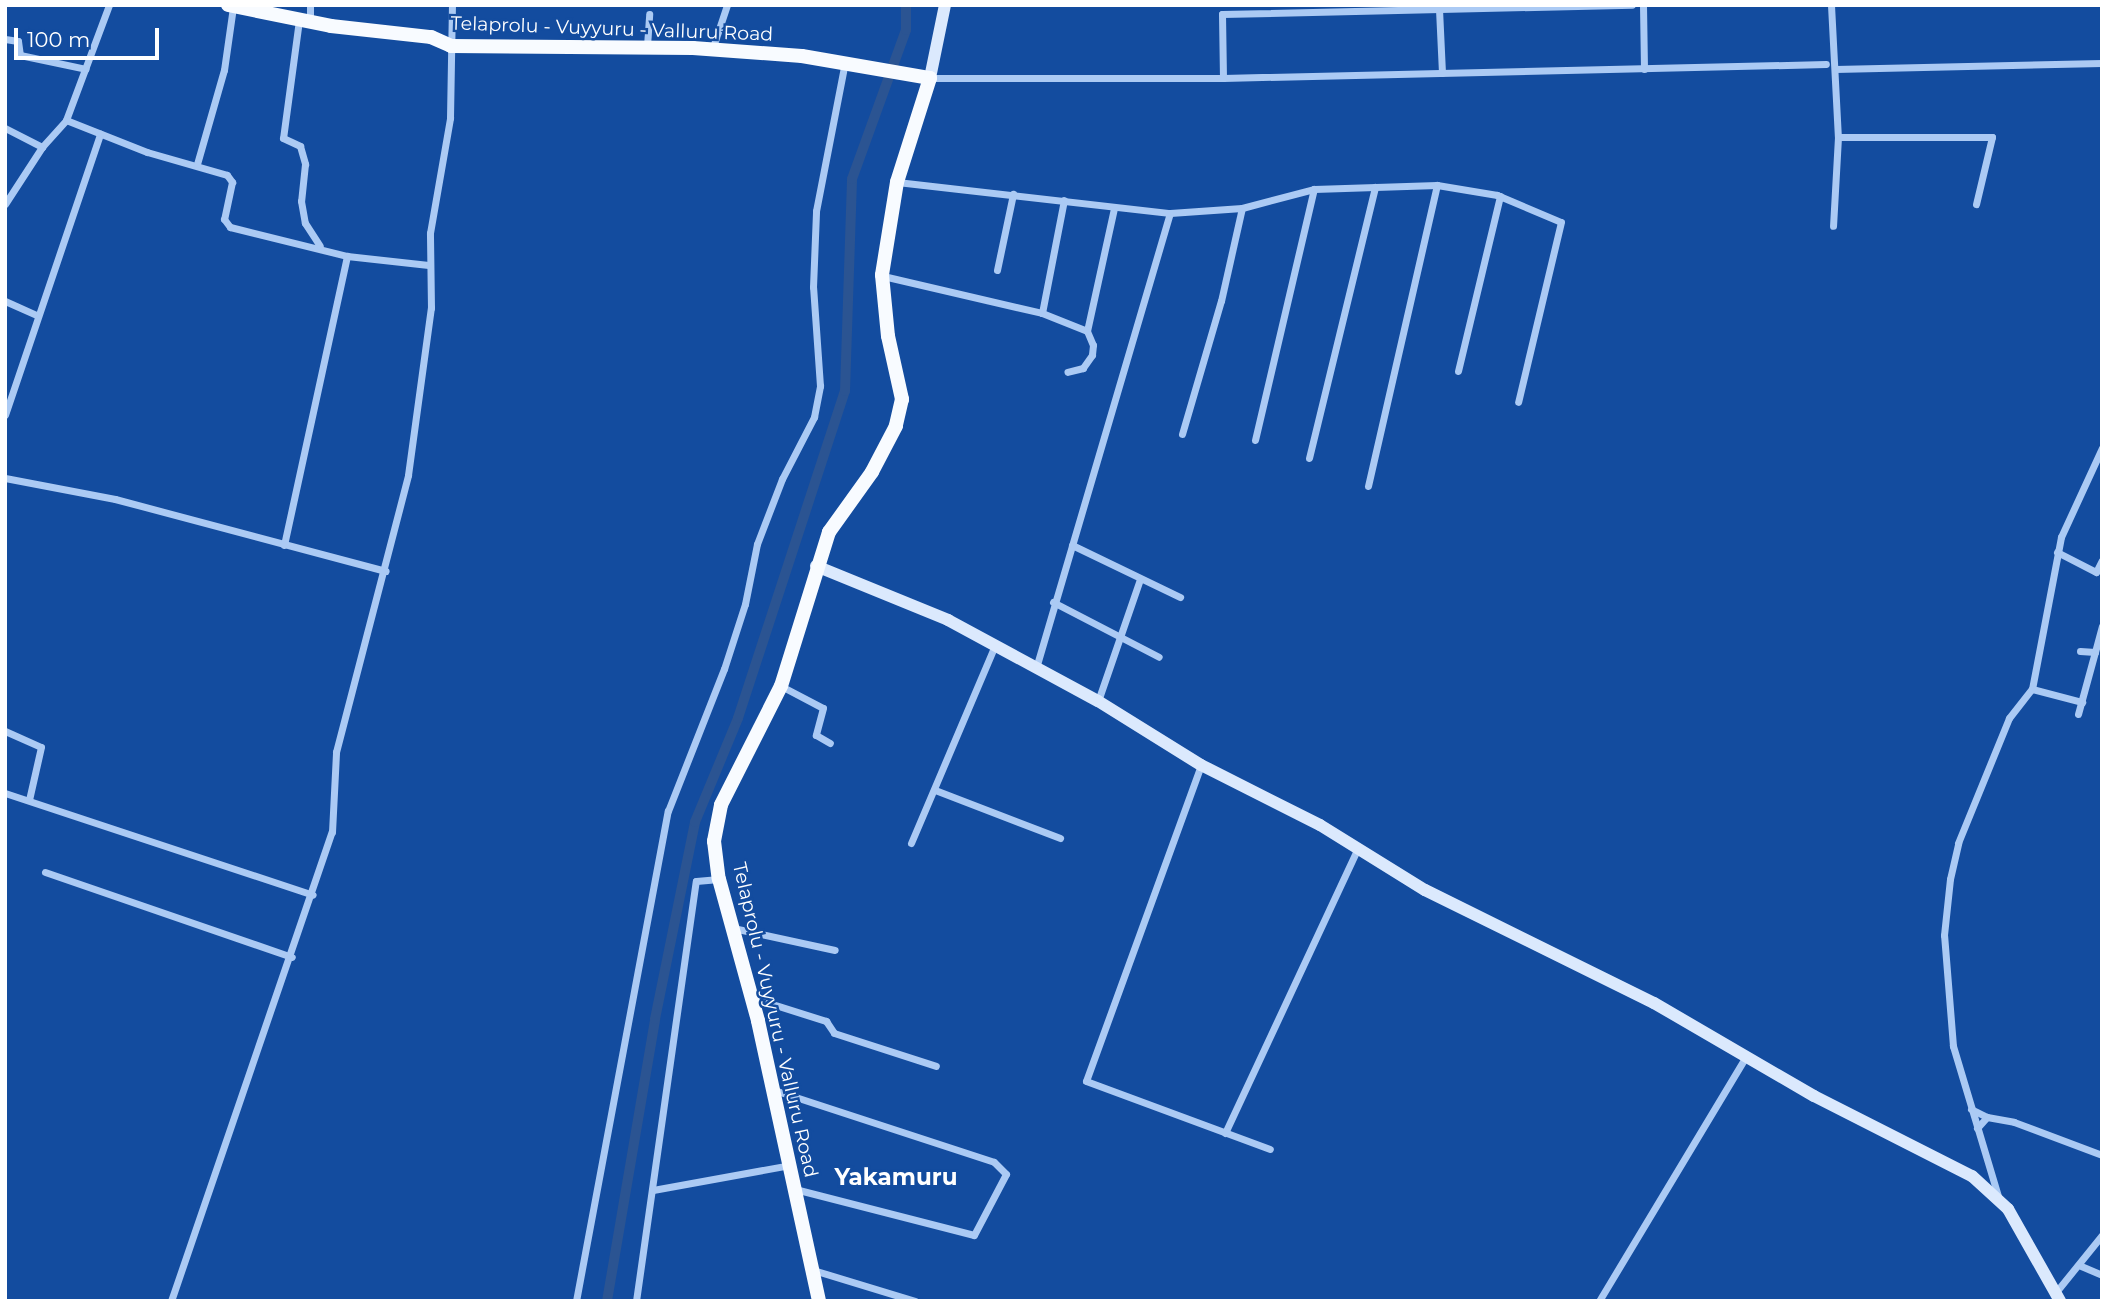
<!DOCTYPE html>
<style>
body{margin:0}
#map{position:relative;width:2107px;height:1306px;overflow:hidden;background:#134c9f;font-family:Montserrat,sans-serif}
div>[style]{position:absolute}
[style*='--x']{left:calc(var(--x)*1px);top:calc(var(--y)*1px);width:calc(var(--w)*1px);rotate:calc(var(--a)*1deg)}
.canal>*{height:10px;margin:-5px;padding:0 5px;transform-origin:5px;border-radius:5px;background:#2b5492}
.street>*{height:7px;margin:-3.5px;padding:0 3.5px;transform-origin:3.5px;border-radius:3.5px;background:#abcaf4}
.secondary>*{height:12px;margin:-6px;padding:0 6px;transform-origin:6px;border-radius:6px;background:#dbe9fd}
.primary>*{height:14px;margin:-7px;padding:0 7px;transform-origin:7px;border-radius:7px;background:#f8fbff}
span{translate:-50% -50%;white-space:nowrap;text-align:center;line-height:1.15;-webkit-text-stroke:5px #134c9f;paint-order:stroke}
.street-label{font-size:19px;color:#fff}
.quarter-label{font-size:23px;color:#fff;font-weight:700}
.frame{position:absolute;inset:0;border:7px solid #fff;pointer-events:none}
.scale{position:absolute;left:14px;top:28px;width:145px;height:32px;box-sizing:border-box;border:4px solid #fff;border-top:0;padding-left:9px;font-size:21px;line-height:24px;white-space:nowrap;color:#fff;-webkit-text-stroke:5px #134c9f;paint-order:stroke}
</style>
<div id="map">
<div class="canal">
<div style="--x:607;--y:1301;--w:286;--a:-80.3"></div>
<div style="--x:655;--y:1019;--w:201;--a:-78.5"></div>
<div style="--x:695;--y:822;--w:113;--a:-67.5"></div>
<div style="--x:738;--y:718;--w:344;--a:-71.9"></div>
<div style="--x:845;--y:391;--w:212;--a:-88.1"></div>
<div style="--x:852;--y:179;--w:158;--a:-70.1"></div>
<div style="--x:906;--y:30;--w:25;--a:-90"></div>
</div>
<div class="street">
<div style="--x:109;--y:5;--w:123;--a:110.5"></div>
<div style="--x:66;--y:120;--w:87;--a:21.6"></div>
<div style="--x:147;--y:152;--w:83;--a:16"></div>
<div style="--x:227;--y:175;--w:9;--a:54"></div>
<div style="--x:232;--y:182;--w:38;--a:102"></div>
<div style="--x:224;--y:219;--w:10;--a:53"></div>
<div style="--x:230;--y:227;--w:121;--a:13.9"></div>
<div style="--x:347;--y:256;--w:82;--a:6.3"></div>
<div style="--x:1643;--y:5;--w:64;--a:89.1"></div>
<div style="--x:1831;--y:5;--w:132;--a:87"></div>
<div style="--x:1838;--y:137;--w:89;--a:93.2"></div>
<div style="--x:1439;--y:9;--w:64;--a:87.3"></div>
<div style="--x:299;--y:20;--w:119;--a:97.7"></div>
<div style="--x:283;--y:138;--w:19;--a:25"></div>
<div style="--x:300;--y:146;--w:19;--a:74"></div>
<div style="--x:305;--y:164;--w:37;--a:96"></div>
<div style="--x:301;--y:201;--w:22;--a:80"></div>
<div style="--x:305;--y:223;--w:27;--a:57"></div>
<div style="--x:310;--y:20;--w:15;--a:-90"></div>
<div style="--x:5;--y:39;--w:13;--a:9"></div>
<div style="--x:18;--y:41;--w:14;--a:82"></div>
<div style="--x:20;--y:55;--w:67;--a:12"></div>
<div style="--x:647;--y:46;--w:32;--a:-86"></div>
<div style="--x:712;--y:50;--w:47;--a:-71.6"></div>
<div style="--x:1835;--y:69;--w:267;--a:-1.3"></div>
<div style="--x:930;--y:78;--w:293;--a:0"></div>
<div style="--x:1223;--y:78;--w:603;--a:-1.33"></div>
<div style="--x:1223;--y:78;--w:64;--a:-90.9"></div>
<div style="--x:1222;--y:14;--w:410;--a:-1.3"></div>
<div style="--x:5;--y:128;--w:42;--a:27.2"></div>
<div style="--x:1838;--y:137;--w:154;--a:0"></div>
<div style="--x:1992;--y:137;--w:69;--a:103.4"></div>
<div style="--x:197;--y:164;--w:98;--a:-74"></div>
<div style="--x:224;--y:70;--w:64;--a:-81.9"></div>
<div style="--x:897;--y:182;--w:275;--a:6.5"></div>
<div style="--x:1170;--y:213;--w:72;--a:-4"></div>
<div style="--x:1242;--y:208;--w:74;--a:-14.8"></div>
<div style="--x:1314;--y:189;--w:123;--a:-1.9"></div>
<div style="--x:1437;--y:185;--w:61;--a:9.5"></div>
<div style="--x:1497;--y:195;--w:69;--a:22.9"></div>
<div style="--x:1561;--y:222;--w:185;--a:103.4"></div>
<div style="--x:5;--y:204;--w:68;--a:-57"></div>
<div style="--x:42;--y:147;--w:36;--a:-48"></div>
<div style="--x:997;--y:270;--w:78;--a:-78.1"></div>
<div style="--x:883;--y:276;--w:163;--a:13.1"></div>
<div style="--x:1042;--y:313;--w:48;--a:21.8"></div>
<div style="--x:1087;--y:331;--w:15;--a:67"></div>
<div style="--x:1093;--y:345;--w:10;--a:96"></div>
<div style="--x:1092;--y:355;--w:16;--a:125"></div>
<div style="--x:1083;--y:368;--w:16;--a:166"></div>
<div style="--x:5;--y:301;--w:34;--a:24"></div>
<div style="--x:1042;--y:313;--w:115;--a:-79"></div>
<div style="--x:1087;--y:331;--w:126;--a:-77.6"></div>
<div style="--x:1458;--y:371;--w:180;--a:-76.5"></div>
<div style="--x:5;--y:415;--w:297;--a:-71.3"></div>
<div style="--x:1182;--y:434;--w:139;--a:-73.7"></div>
<div style="--x:1221;--y:301;--w:95;--a:-77.3"></div>
<div style="--x:1255;--y:440;--w:258;--a:-76.8"></div>
<div style="--x:1309;--y:458;--w:279;--a:-76.3"></div>
<div style="--x:5;--y:478;--w:112;--a:10.8"></div>
<div style="--x:115;--y:499;--w:280;--a:14.9"></div>
<div style="--x:1368;--y:486;--w:309;--a:-77.1"></div>
<div style="--x:284;--y:545;--w:296;--a:-77.7"></div>
<div style="--x:1072;--y:545;--w:120;--a:25.7"></div>
<div style="--x:2057;--y:552;--w:44;--a:27.1"></div>
<div style="--x:2096;--y:572;--w:13;--a:-63"></div>
<div style="--x:1053;--y:602;--w:119;--a:27.4"></div>
<div style="--x:2080;--y:651;--w:15;--a:4"></div>
<div style="--x:2095;--y:652;--w:27;--a:-75"></div>
<div style="--x:1036;--y:668;--w:474;--a:-73.6"></div>
<div style="--x:781;--y:686;--w:47;--a:27.6"></div>
<div style="--x:823;--y:708;--w:28;--a:105"></div>
<div style="--x:816;--y:735;--w:16;--a:30"></div>
<div style="--x:2032;--y:689;--w:52;--a:14.6"></div>
<div style="--x:1098;--y:701;--w:129;--a:-71"></div>
<div style="--x:2078;--y:714;--w:64;--a:-74.7"></div>
<div style="--x:5;--y:731;--w:39;--a:24"></div>
<div style="--x:41;--y:747;--w:54;--a:102.8"></div>
<div style="--x:1201;--y:765;--w:336;--a:110"></div>
<div style="--x:1086;--y:1081;--w:196;--a:20.3"></div>
<div style="--x:935;--y:790;--w:134;--a:21"></div>
<div style="--x:5;--y:793;--w:324;--a:18.3"></div>
<div style="--x:911;--y:843;--w:215;--a:-67"></div>
<div style="--x:45;--y:872;--w:261;--a:19"></div>
<div style="--x:733;--y:928;--w:104;--a:12.2"></div>
<div style="--x:753;--y:998;--w:77;--a:17.5"></div>
<div style="--x:826;--y:1021;--w:14;--a:56"></div>
<div style="--x:834;--y:1033;--w:107;--a:17.9"></div>
<div style="--x:774;--y:1090;--w:231;--a:18.1"></div>
<div style="--x:994;--y:1162;--w:17;--a:45"></div>
<div style="--x:1006;--y:1174;--w:69;--a:117.7"></div>
<div style="--x:974;--y:1235;--w:185;--a:-165.6"></div>
<div style="--x:1971;--y:1109;--w:18;--a:27"></div>
<div style="--x:1987;--y:1117;--w:15;--a:132"></div>
<div style="--x:1987;--y:1117;--w:27;--a:10"></div>
<div style="--x:2014;--y:1122;--w:94;--a:20.6"></div>
<div style="--x:1225;--y:1133;--w:315;--a:-65"></div>
<div style="--x:653;--y:1190;--w:139;--a:-10.3"></div>
<div style="--x:1998;--y:1196;--w:157;--a:-106.7"></div>
<div style="--x:1953;--y:1046;--w:111;--a:-94.6"></div>
<div style="--x:1944;--y:935;--w:56;--a:-83.9"></div>
<div style="--x:1950;--y:879;--w:37;--a:-77"></div>
<div style="--x:1958;--y:843;--w:135;--a:-67.8"></div>
<div style="--x:2009;--y:718;--w:37;--a:-52"></div>
<div style="--x:2032;--y:689;--w:155;--a:-79.2"></div>
<div style="--x:2061;--y:537;--w:98;--a:-65.3"></div>
<div style="--x:2081;--y:1266;--w:23;--a:23"></div>
<div style="--x:813;--y:1270;--w:107;--a:16.9"></div>
<div style="--x:2056;--y:1292;--w:73;--a:-51.1"></div>
<div style="--x:171;--y:1301;--w:496;--a:-71.1"></div>
<div style="--x:332;--y:832;--w:80;--a:-87.1"></div>
<div style="--x:336;--y:752;--w:286;--a:-75.4"></div>
<div style="--x:408;--y:475;--w:169;--a:-82.2"></div>
<div style="--x:431;--y:308;--w:75;--a:-90.8"></div>
<div style="--x:430;--y:233;--w:117;--a:-80.1"></div>
<div style="--x:450;--y:118;--w:113;--a:-89"></div>
<div style="--x:576;--y:1301;--w:499;--a:-79.4"></div>
<div style="--x:668;--y:811;--w:153;--a:-68.5"></div>
<div style="--x:724;--y:669;--w:68;--a:-72.1"></div>
<div style="--x:745;--y:604;--w:61;--a:-78.7"></div>
<div style="--x:757;--y:544;--w:70;--a:-69"></div>
<div style="--x:782;--y:479;--w:70;--a:-62.7"></div>
<div style="--x:814;--y:417;--w:32;--a:-79"></div>
<div style="--x:820;--y:386;--w:99;--a:-94"></div>
<div style="--x:813;--y:287;--w:76;--a:-87.7"></div>
<div style="--x:816;--y:211;--w:152;--a:-79"></div>
<div style="--x:636;--y:1301;--w:424;--a:-81.9"></div>
<div style="--x:696;--y:881;--w:23;--a:-5"></div>
<div style="--x:1599;--y:1301;--w:286;--a:-59"></div>
</div>
<div class="secondary">
<div style="--x:930;--y:78;--w:75;--a:-78.4"></div>
<div style="--x:816;--y:566;--w:143;--a:22.2"></div>
<div style="--x:948;--y:620;--w:170;--a:28.4"></div>
<div style="--x:1098;--y:701;--w:121;--a:31.9"></div>
<div style="--x:1201;--y:765;--w:133;--a:26.8"></div>
<div style="--x:1320;--y:825;--w:123;--a:31.8"></div>
<div style="--x:1425;--y:890;--w:255;--a:26.3"></div>
<div style="--x:1654;--y:1003;--w:185;--a:30.2"></div>
<div style="--x:1814;--y:1096;--w:177;--a:26.9"></div>
<div style="--x:1972;--y:1176;--w:49;--a:42.5"></div>
<div style="--x:2008;--y:1209;--w:106;--a:60.5"></div>
</div>
<div class="primary">
<div style="--x:228;--y:5;--w:105;--a:11.5"></div>
<div style="--x:331;--y:26;--w:101;--a:6.3"></div>
<div style="--x:431;--y:37;--w:22;--a:24"></div>
<div style="--x:451;--y:46;--w:242;--a:0.5"></div>
<div style="--x:693;--y:48;--w:109;--a:4.2"></div>
<div style="--x:802;--y:56;--w:130;--a:9.8"></div>
<div style="--x:930;--y:78;--w:109;--a:107.6"></div>
<div style="--x:897;--y:182;--w:94;--a:99.2"></div>
<div style="--x:882;--y:275;--w:61;--a:84.4"></div>
<div style="--x:888;--y:336;--w:65;--a:77.5"></div>
<div style="--x:902;--y:399;--w:28;--a:103"></div>
<div style="--x:896;--y:426;--w:52;--a:117.6"></div>
<div style="--x:872;--y:472;--w:74;--a:125.6"></div>
<div style="--x:829;--y:532;--w:161;--a:107.3"></div>
<div style="--x:781;--y:686;--w:133;--a:116.8"></div>
<div style="--x:721;--y:805;--w:37;--a:101"></div>
<div style="--x:714;--y:841;--w:38;--a:83"></div>
<div style="--x:719;--y:879;--w:147;--a:74.6"></div>
<div style="--x:758;--y:1021;--w:287;--a:77.7"></div>
</div>
<div class="street-label">
<span style="left:612px;top:29px;rotate:2deg">Telaprolu - Vuyyuru - Valluru Road</span>
<span style="left:775px;top:1020px;rotate:77deg">Telaprolu - Vuyyuru - Valluru Road</span>
</div>
<div class="quarter-label">
<span style="left:896px;top:1177px">Yakamuru</span>
</div>
<div class="frame"></div>
<div class="scale">100 m</div>
</div>
